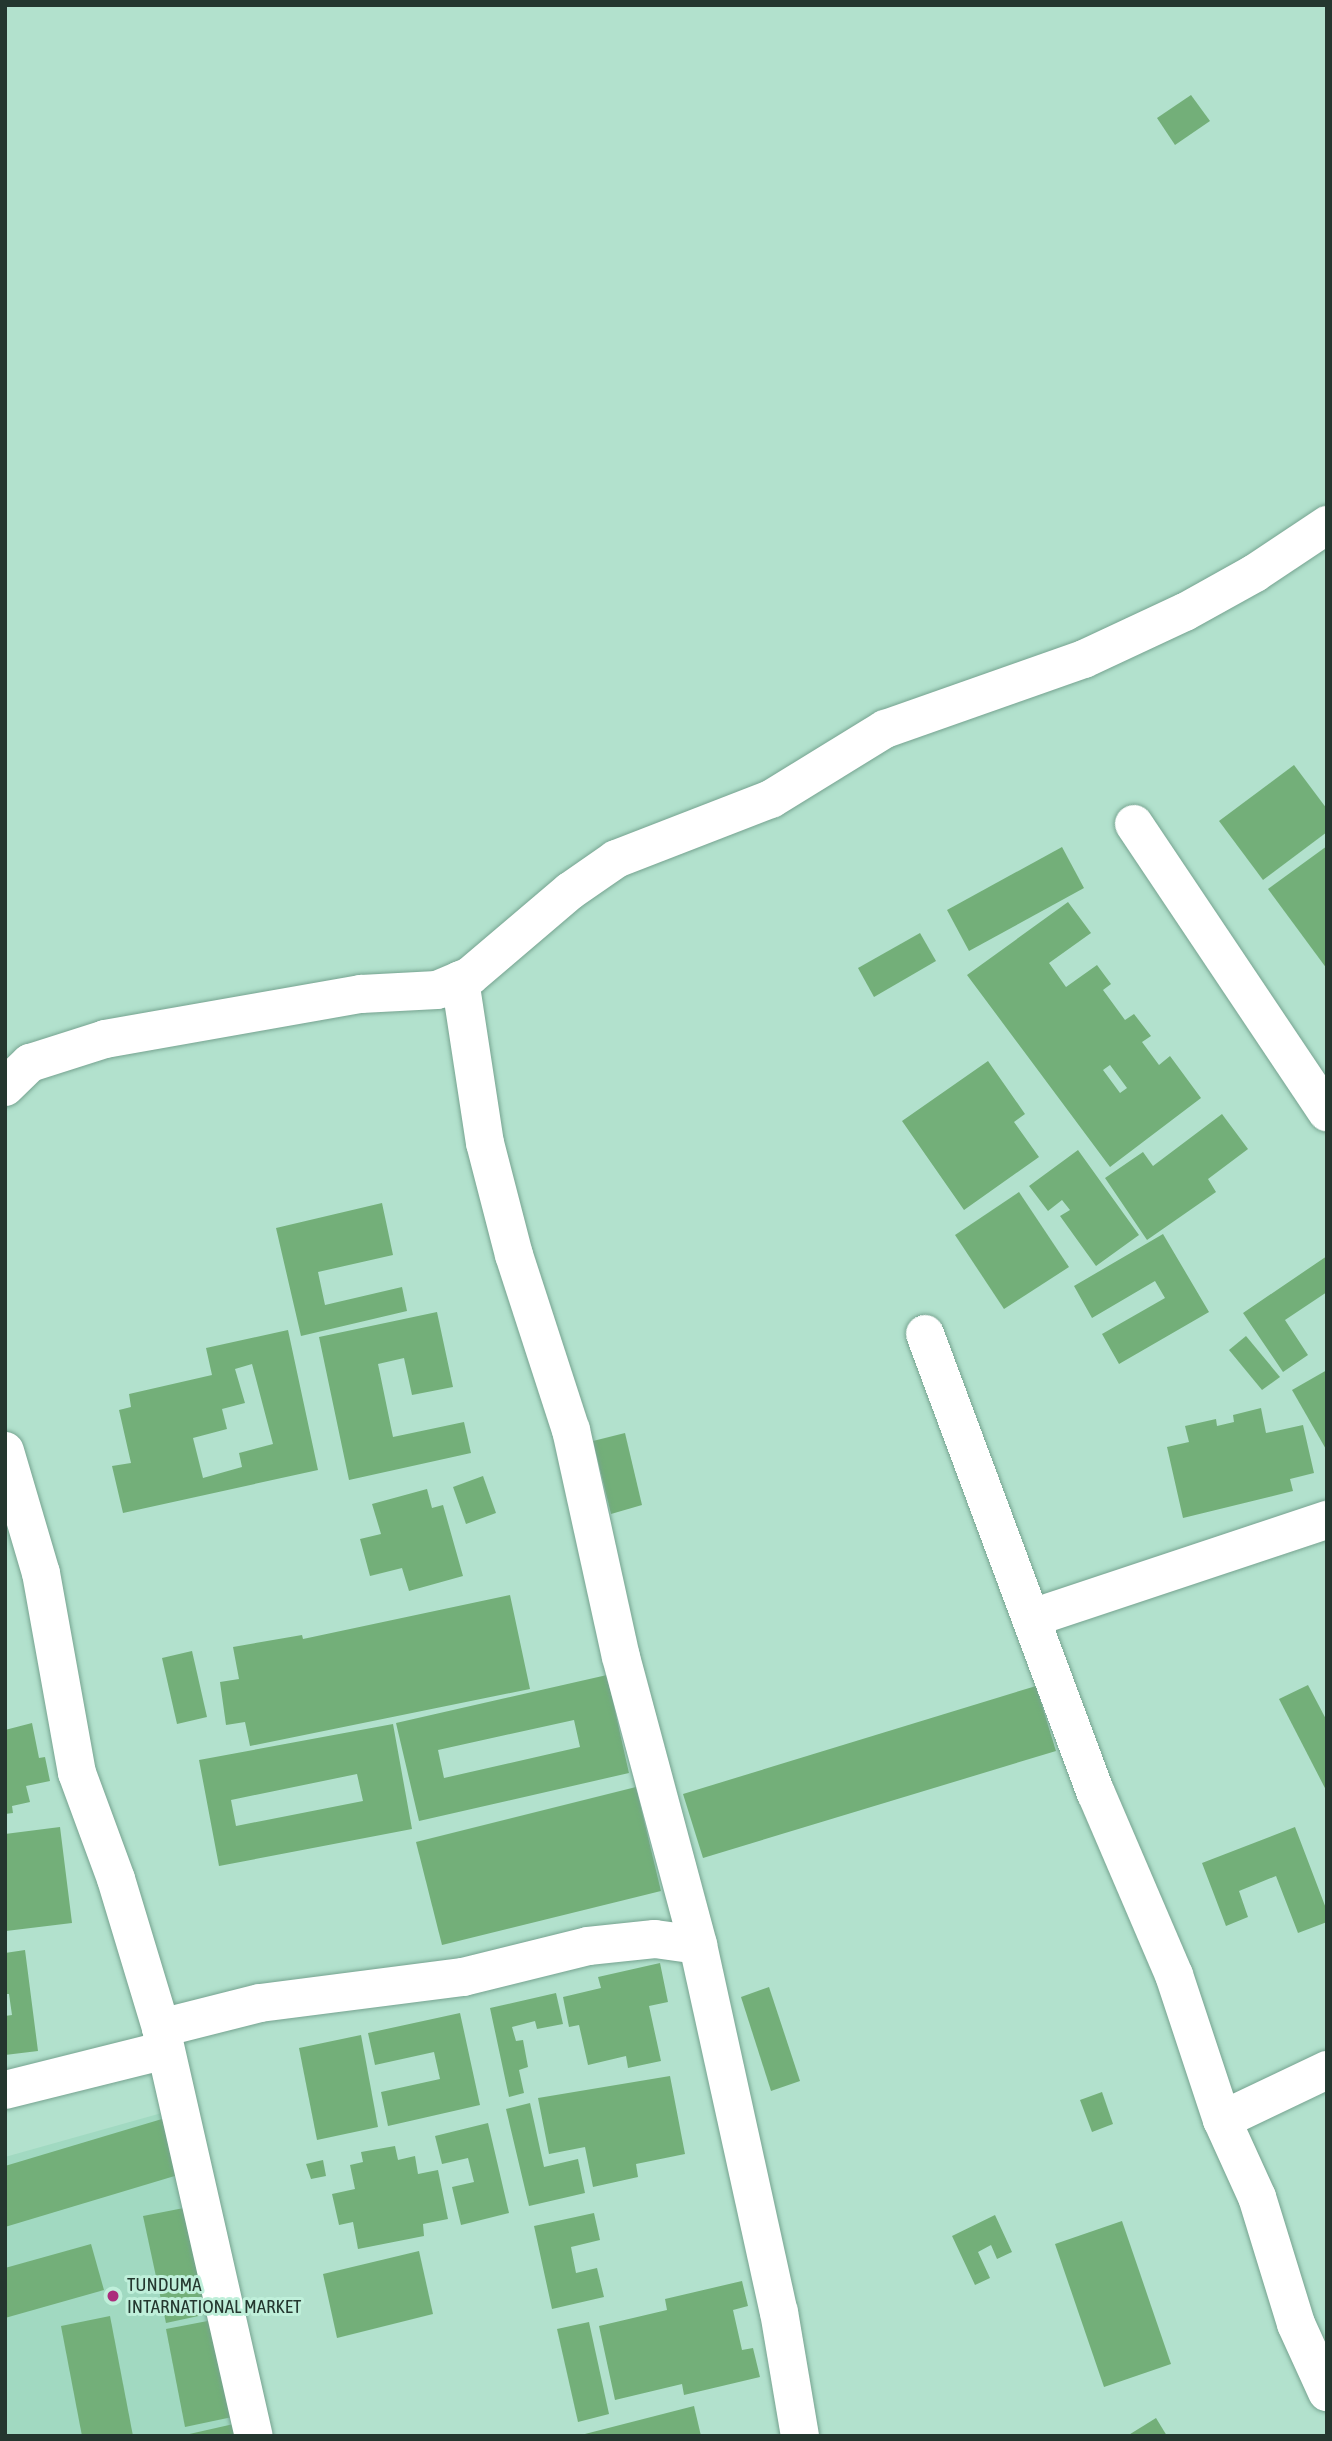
<!DOCTYPE html>
<style>
body{margin:0}
#map{position:relative;width:1332px;height:2441px;overflow:hidden;background:#b2e1cd;font-family:"Asap Condensed",sans-serif}
div>[style]{position:absolute}
[style*='--x']{left:calc(var(--x)*1px);top:calc(var(--y)*1px);width:calc(var(--w)*1px);rotate:calc(var(--a)*1deg)}
.built>*{inset:0;background:#a1d9c1}
.building>*{inset:0;background:#73af79}
.roads{filter:drop-shadow(0 0 2px #76a390) drop-shadow(0 0 2px #76a390)}
.minor>*{height:38px;margin:-19px;padding:0 19px;transform-origin:19px;border-radius:19px;background:#fff}
.dots>*{width:19px;height:19px;translate:-50% -50%;box-sizing:border-box;border:4px solid #bfefda;border-radius:50%}
span{translate:-50% -50%;white-space:nowrap;text-align:center;line-height:1.15;-webkit-text-stroke:6px #bfefda;paint-order:stroke}
.poi-label{font-size:19px;color:#24372f}
.left{translate:0 -50%;text-align:left}
.frame{position:absolute;inset:0;border:7px solid #24372f;pointer-events:none}
</style>
<div id="map">
<div class="built">
<div style="clip-path:polygon(176px 2109px,255px 2436px,5px 2436px,5px 2157px)"></div>
</div>
<div class="building">
<div style="clip-path:polygon(1191px 95px,1210px 121px,1175px 145px,1157px 118px)"></div>
<div style="clip-path:polygon(1294px 765px,1327px 809px,1327px 832px,1263px 880px,1219px 821px)"></div>
<div style="clip-path:polygon(1327px 846px,1327px 969px,1268px 889px)"></div>
<div style="clip-path:polygon(1062px 847px,1084px 888px,969px 951px,947px 910px)"></div>
<div style="clip-path:polygon(evenodd,1068px 902px,1091px 933px,1049px 963px,1066px 987px,1097px 965px,1111px 984px,1103px 990px,1125px 1020px,1134px 1014px,1151px 1036px,1142px 1042px,1159px 1065px,1170px 1056px,1201px 1098px,1110px 1167px,967px 975px,1068px 902px,1110px 1065px,1127px 1088px,1120px 1093px,1103px 1070px,1110px 1065px)"></div>
<div style="clip-path:polygon(920px 933px,936px 961px,874px 997px,858px 968px)"></div>
<div style="clip-path:polygon(988px 1061px,1025px 1114px,1014px 1122px,1039px 1157px,964px 1210px,902px 1121px)"></div>
<div style="clip-path:polygon(1222px 1114px,1248px 1149px,1208px 1179px,1216px 1192px,1147px 1240px,1105px 1178px,1143px 1152px,1153px 1166px)"></div>
<div style="clip-path:polygon(1078px 1150px,1139px 1235px,1096px 1266px,1060px 1216px,1070px 1210px,1062px 1200px,1048px 1211px,1029px 1186px)"></div>
<div style="clip-path:polygon(1019px 1192px,1069px 1267px,1004px 1309px,955px 1235px)"></div>
<div style="clip-path:polygon(382px 1203px,393px 1255px,318px 1272px,325px 1305px,402px 1287px,407px 1311px,301px 1336px,276px 1228px)"></div>
<div style="clip-path:polygon(1163px 1234px,1209px 1312px,1119px 1364px,1102px 1334px,1165px 1298px,1155px 1281px,1092px 1318px,1074px 1286px)"></div>
<div style="clip-path:polygon(1327px 1256px,1327px 1292px,1285px 1320px,1308px 1355px,1283px 1372px,1243px 1313px)"></div>
<div style="clip-path:polygon(437px 1312px,453px 1387px,412px 1395px,404px 1358px,378px 1364px,393px 1437px,464px 1422px,471px 1453px,349px 1480px,319px 1337px)"></div>
<div style="clip-path:polygon(evenodd,288px 1330px,318px 1470px,123px 1513px,112px 1466px,131px 1463px,119px 1410px,131px 1407px,129px 1394px,212px 1375px,206px 1348px,288px 1330px,252px 1364px,273px 1444px,239px 1453px,242px 1467px,203px 1478px,193px 1438px,227px 1429px,222px 1409px,245px 1403px,235px 1369px,252px 1364px)"></div>
<div style="clip-path:polygon(1246px 1336px,1280px 1377px,1262px 1390px,1229px 1350px)"></div>
<div style="clip-path:polygon(1327px 1370px,1327px 1451px,1292px 1390px)"></div>
<div style="clip-path:polygon(1261px 1408px,1266px 1433px,1303px 1425px,1314px 1473px,1290px 1479px,1293px 1491px,1183px 1518px,1167px 1447px,1189px 1442px,1185px 1426px,1216px 1419px,1217px 1426px,1234px 1422px,1233px 1415px)"></div>
<div style="clip-path:polygon(625px 1433px,642px 1505px,611px 1514px,593px 1441px)"></div>
<div style="clip-path:polygon(483px 1476px,496px 1513px,466px 1524px,453px 1487px)"></div>
<div style="clip-path:polygon(427px 1489px,432px 1508px,443px 1505px,463px 1576px,409px 1591px,402px 1568px,370px 1576px,360px 1539px,381px 1534px,372px 1504px)"></div>
<div style="clip-path:polygon(510px 1595px,530px 1689px,250px 1746px,245px 1722px,226px 1725px,220px 1682px,239px 1679px,233px 1647px,302px 1635px,303px 1639px)"></div>
<div style="clip-path:polygon(192px 1651px,207px 1717px,177px 1724px,162px 1658px)"></div>
<div style="clip-path:polygon(evenodd,607px 1675px,629px 1773px,419px 1821px,396px 1723px,607px 1675px,574px 1720px,580px 1747px,444px 1778px,438px 1750px,574px 1720px)"></div>
<div style="clip-path:polygon(1308px 1685px,1327px 1721px,1327px 1792px,1279px 1699px)"></div>
<div style="clip-path:polygon(1036px 1686px,1056px 1751px,703px 1858px,683px 1794px)"></div>
<div style="clip-path:polygon(32px 1723px,39px 1758px,45px 1757px,50px 1781px,26px 1786px,30px 1802px,12px 1806px,13px 1813px,5px 1814px,5px 1730px)"></div>
<div style="clip-path:polygon(evenodd,393px 1724px,412px 1829px,219px 1866px,199px 1760px,393px 1724px,357px 1774px,363px 1801px,236px 1826px,231px 1800px,357px 1774px)"></div>
<div style="clip-path:polygon(636px 1787px,661px 1891px,442px 1945px,416px 1842px)"></div>
<div style="clip-path:polygon(60px 1827px,72px 1923px,6px 1931px,5px 1834px)"></div>
<div style="clip-path:polygon(1295px 1827px,1327px 1911px,1327px 1922px,1298px 1933px,1276px 1876px,1239px 1891px,1248px 1917px,1226px 1926px,1202px 1863px)"></div>
<div style="clip-path:polygon(25px 1950px,38px 2051px,5px 2055px,5px 2016px,12px 2015px,9px 1994px,5px 1994px,5px 1953px)"></div>
<div style="clip-path:polygon(660px 1963px,668px 2002px,649px 2006px,661px 2061px,628px 2068px,626px 2056px,588px 2065px,579px 2025px,569px 2027px,563px 1997px,601px 1988px,598px 1977px)"></div>
<div style="clip-path:polygon(769px 1987px,800px 2081px,771px 2091px,741px 1997px)"></div>
<div style="clip-path:polygon(556px 1993px,563px 2024px,537px 2029px,535px 2021px,512px 2027px,516px 2041px,523px 2040px,528px 2067px,519px 2070px,524px 2093px,509px 2097px,490px 2008px)"></div>
<div style="clip-path:polygon(460px 2013px,480px 2105px,388px 2126px,381px 2092px,440px 2079px,434px 2052px,375px 2065px,368px 2033px)"></div>
<div style="clip-path:polygon(361px 2035px,378px 2127px,317px 2140px,299px 2048px)"></div>
<div style="clip-path:polygon(670px 2076px,685px 2154px,636px 2164px,638px 2177px,593px 2187px,585px 2147px,549px 2154px,538px 2098px)"></div>
<div style="clip-path:polygon(1102px 2092px,1113px 2124px,1092px 2132px,1080px 2100px)"></div>
<div style="clip-path:polygon(530px 2103px,544px 2167px,578px 2159px,585px 2193px,529px 2206px,506px 2109px)"></div>
<div style="clip-path:polygon(162px 2119px,178px 2175px,5px 2227px,5px 2166px)"></div>
<div style="clip-path:polygon(488px 2123px,509px 2213px,461px 2225px,452px 2187px,474px 2182px,468px 2158px,442px 2164px,435px 2136px)"></div>
<div style="clip-path:polygon(395px 2146px,398px 2160px,415px 2156px,418px 2174px,438px 2170px,448px 2219px,423px 2224px,424px 2236px,358px 2249px,353px 2222px,339px 2225px,332px 2194px,355px 2189px,350px 2165px,363px 2162px,361px 2152px)"></div>
<div style="clip-path:polygon(323px 2160px,326px 2176px,311px 2179px,306px 2164px)"></div>
<div style="clip-path:polygon(194px 2206px,217px 2312px,166px 2323px,143px 2216px)"></div>
<div style="clip-path:polygon(594px 2213px,600px 2240px,571px 2247px,576px 2273px,597px 2268px,604px 2297px,552px 2309px,534px 2226px)"></div>
<div style="clip-path:polygon(995px 2215px,1012px 2252px,997px 2259px,991px 2245px,978px 2252px,990px 2278px,975px 2285px,952px 2236px)"></div>
<div style="clip-path:polygon(1122px 2221px,1171px 2364px,1104px 2387px,1055px 2244px)"></div>
<div style="clip-path:polygon(91px 2244px,104px 2290px,5px 2318px,5px 2268px)"></div>
<div style="clip-path:polygon(419px 2251px,433px 2314px,337px 2338px,323px 2274px)"></div>
<div style="clip-path:polygon(742px 2281px,748px 2306px,733px 2310px,742px 2350px,753px 2348px,760px 2377px,684px 2395px,682px 2384px,615px 2400px,599px 2326px,667px 2310px,665px 2299px)"></div>
<div style="clip-path:polygon(110px 2316px,133px 2436px,82px 2436px,61px 2326px)"></div>
<div style="clip-path:polygon(218px 2319px,237px 2416px,185px 2427px,166px 2329px)"></div>
<div style="clip-path:polygon(589px 2322px,609px 2414px,578px 2422px,557px 2329px)"></div>
<div style="clip-path:polygon(694px 2406px,701px 2436px,581px 2436px,581px 2435px)"></div>
<div style="clip-path:polygon(1156px 2418px,1167px 2436px,1127px 2436px)"></div>
<div style="clip-path:polygon(238px 2423px,241px 2436px,185px 2436px,185px 2435px)"></div>
</div>
<div class="roads">
<div class="minor">
<div style="--x:1134;--y:824;--w:347;--a:56.2"></div>
<div style="--x:460;--y:980;--w:165;--a:81.3"></div>
<div style="--x:485;--y:1143;--w:116;--a:75.5"></div>
<div style="--x:514;--y:1255;--w:184;--a:72"></div>
<div style="--x:571;--y:1430;--w:232;--a:77.6"></div>
<div style="--x:621;--y:1657;--w:298;--a:75"></div>
<div style="--x:698;--y:1945;--w:376;--a:77.6"></div>
<div style="--x:779;--y:2312;--w:126;--a:80.4"></div>
<div style="--x:5;--y:1087;--w:35;--a:-44"></div>
<div style="--x:30;--y:1063;--w:79;--a:-17.7"></div>
<div style="--x:105;--y:1039;--w:260;--a:-10"></div>
<div style="--x:361;--y:994;--w:76;--a:-3"></div>
<div style="--x:437;--y:990;--w:36;--a:-23"></div>
<div style="--x:470;--y:976;--w:131;--a:-40.4"></div>
<div style="--x:570;--y:891;--w:56;--a:-34.8"></div>
<div style="--x:616;--y:859;--w:166;--a:-21.2"></div>
<div style="--x:771;--y:799;--w:134;--a:-31.6"></div>
<div style="--x:885;--y:729;--w:211;--a:-19.4"></div>
<div style="--x:1084;--y:659;--w:111;--a:-25"></div>
<div style="--x:1185;--y:612;--w:80;--a:-29.1"></div>
<div style="--x:1255;--y:573;--w:87;--a:-33.7"></div>
<div style="--x:925;--y:1334;--w:490;--a:69.6"></div>
<div style="--x:1096;--y:1793;--w:198;--a:66.8"></div>
<div style="--x:1174;--y:1975;--w:153;--a:71.7"></div>
<div style="--x:1222;--y:2120;--w:85;--a:65.6"></div>
<div style="--x:1257;--y:2197;--w:133;--a:72.9"></div>
<div style="--x:1296;--y:2324;--w:75;--a:65.5"></div>
<div style="--x:5;--y:1451;--w:127;--a:73.6"></div>
<div style="--x:41;--y:1573;--w:203;--a:79.8"></div>
<div style="--x:77;--y:1773;--w:113;--a:69.8"></div>
<div style="--x:116;--y:1879;--w:156;--a:73.2"></div>
<div style="--x:161;--y:2028;--w:418;--a:77.2"></div>
<div style="--x:1032;--y:1618;--w:311;--a:-18.4"></div>
<div style="--x:161;--y:2028;--w:102;--a:-14.2"></div>
<div style="--x:260;--y:2003;--w:205;--a:-7.3"></div>
<div style="--x:463;--y:1977;--w:129;--a:-13.9"></div>
<div style="--x:588;--y:1946;--w:67;--a:-6"></div>
<div style="--x:655;--y:1939;--w:43;--a:7.9"></div>
<div style="--x:5;--y:2090;--w:165;--a:-14"></div>
<div style="--x:1222;--y:2120;--w:116;--a:-25.5"></div>
</div>
</div>
<div class="dots">
<div style="left:113px;top:2296px;background:#ab2d7c"></div>
</div>
<div class="poi-label">
<span class="left" style="left:127px;top:2296px">TUNDUMA<br>INTARNATIONAL MARKET</span>
</div>
<div class="frame"></div>
</div>
